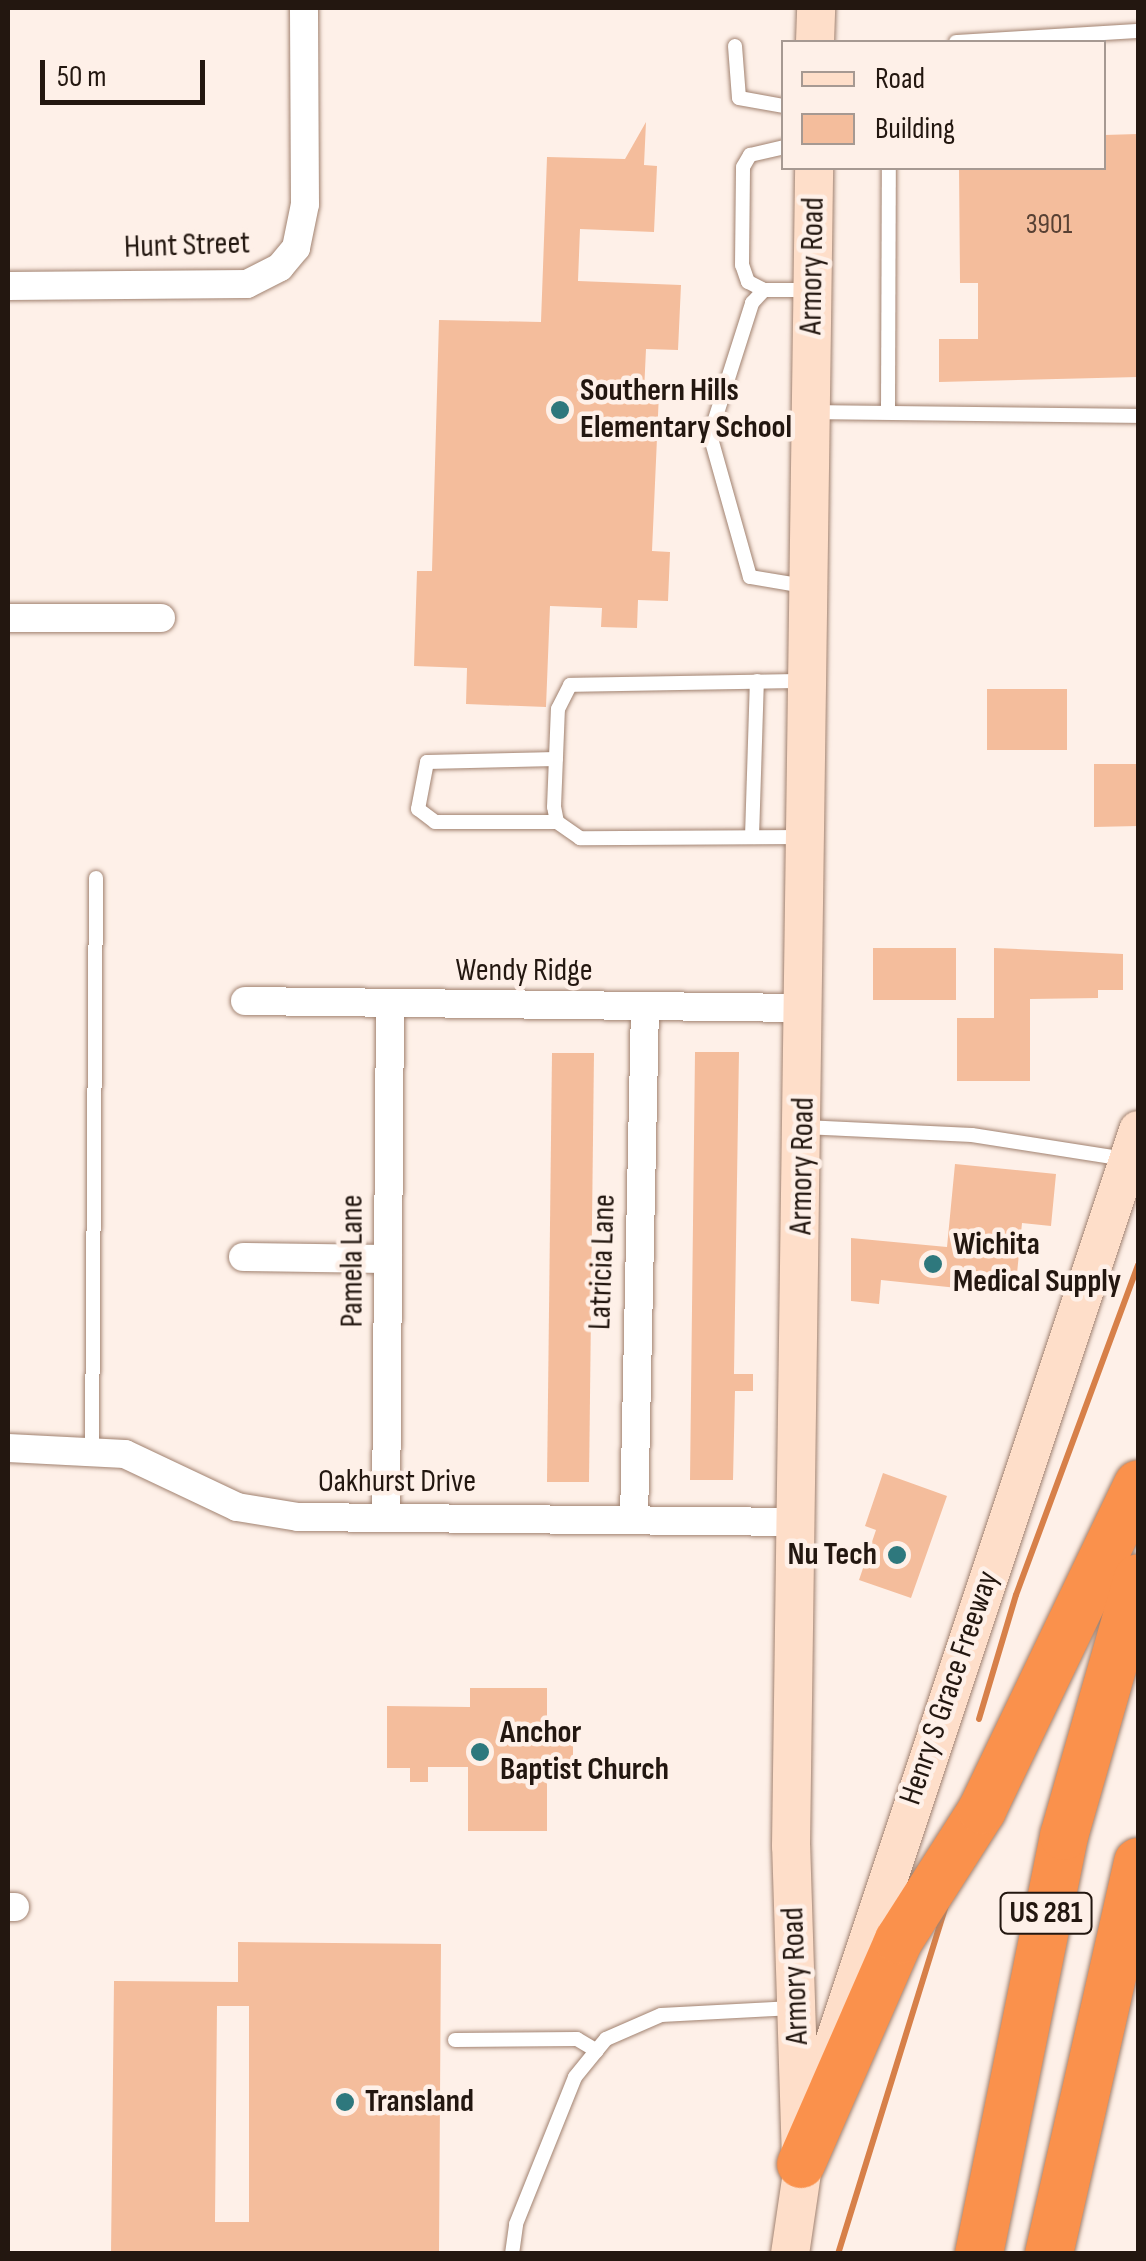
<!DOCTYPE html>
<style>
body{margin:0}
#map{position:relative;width:1146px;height:2261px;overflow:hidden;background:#fef0e8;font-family:"Sofia Sans Condensed",sans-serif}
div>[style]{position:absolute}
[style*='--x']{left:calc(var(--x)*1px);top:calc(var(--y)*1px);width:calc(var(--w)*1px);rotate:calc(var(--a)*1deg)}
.stream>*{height:6px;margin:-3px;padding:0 3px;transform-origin:3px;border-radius:3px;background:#d78049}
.building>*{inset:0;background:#f4bd9c}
.roads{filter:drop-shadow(0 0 2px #a18270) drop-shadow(0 0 2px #a18270)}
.lane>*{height:14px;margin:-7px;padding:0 7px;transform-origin:7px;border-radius:7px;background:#fff}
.street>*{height:28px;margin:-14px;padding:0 14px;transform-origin:14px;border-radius:14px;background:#fff}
.secondary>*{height:38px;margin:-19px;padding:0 19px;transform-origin:19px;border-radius:19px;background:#fedec9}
.highway>*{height:48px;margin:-24px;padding:0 24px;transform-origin:24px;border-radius:24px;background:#fa914c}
.dots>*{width:28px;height:28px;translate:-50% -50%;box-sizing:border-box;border:5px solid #fef0e8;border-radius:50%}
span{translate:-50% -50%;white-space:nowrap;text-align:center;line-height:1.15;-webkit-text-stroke:9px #fef0e8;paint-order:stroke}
.number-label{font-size:28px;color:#574033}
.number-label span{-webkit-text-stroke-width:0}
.shield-label span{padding:2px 8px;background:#fef0e8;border:2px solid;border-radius:8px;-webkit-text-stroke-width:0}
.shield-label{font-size:30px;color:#231710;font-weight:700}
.street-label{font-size:32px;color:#231710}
.poi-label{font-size:32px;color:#231710;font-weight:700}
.left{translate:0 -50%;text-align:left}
.right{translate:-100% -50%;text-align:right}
.frame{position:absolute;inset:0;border:10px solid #231710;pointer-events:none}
.legend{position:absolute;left:781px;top:40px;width:325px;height:130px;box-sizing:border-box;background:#fef0e8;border:2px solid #a69992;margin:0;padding:12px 18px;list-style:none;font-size:30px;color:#231710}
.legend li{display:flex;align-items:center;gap:20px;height:50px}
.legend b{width:50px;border:2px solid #a69992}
.scale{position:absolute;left:40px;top:60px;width:165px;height:45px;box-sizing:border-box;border:5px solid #231710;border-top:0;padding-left:12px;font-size:30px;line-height:35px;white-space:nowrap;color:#231710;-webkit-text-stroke:8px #fef0e8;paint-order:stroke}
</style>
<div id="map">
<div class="stream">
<div style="--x:979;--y:1719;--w:129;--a:-73.4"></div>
<div style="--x:1016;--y:1595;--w:352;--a:-69.7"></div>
<div style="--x:838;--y:2254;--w:364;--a:-72.8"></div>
</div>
<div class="building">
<div style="clip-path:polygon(646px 122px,644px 165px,657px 166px,654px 232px,580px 229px,578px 281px,681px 285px,678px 350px,646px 349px,644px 392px,659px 393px,652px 551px,670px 552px,668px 601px,638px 600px,637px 628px,601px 627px,602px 608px,550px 606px,546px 707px,466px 704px,467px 668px,414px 666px,417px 571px,432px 571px,439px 320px,541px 322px,547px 157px,625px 159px)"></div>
<div style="clip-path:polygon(1138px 134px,1138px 377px,939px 382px,939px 339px,978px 339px,978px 283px,960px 283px,959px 168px,1104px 168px,1104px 135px)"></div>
<div style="clip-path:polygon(987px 689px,1067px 689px,1067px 750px,987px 750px)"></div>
<div style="clip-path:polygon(1094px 764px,1138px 764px,1138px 826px,1094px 827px)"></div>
<div style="clip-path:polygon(873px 948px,956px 948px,956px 1000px,873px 1000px)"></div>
<div style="clip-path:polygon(994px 948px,1123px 954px,1123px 990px,1098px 990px,1098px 998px,1030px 999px,1030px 1081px,957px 1081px,957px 1018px,994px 1018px)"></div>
<div style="clip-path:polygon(695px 1052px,739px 1052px,734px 1374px,753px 1374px,753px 1391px,735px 1391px,733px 1480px,690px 1480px)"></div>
<div style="clip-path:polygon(552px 1053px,594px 1053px,589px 1482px,547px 1482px)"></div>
<div style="clip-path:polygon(955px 1164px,1056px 1174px,1051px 1226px,1022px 1223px,1015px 1294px,881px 1280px,879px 1304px,851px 1301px,851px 1238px,947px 1247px)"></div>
<div style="clip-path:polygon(883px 1473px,947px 1496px,911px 1598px,859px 1580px,876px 1530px,865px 1526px)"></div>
<div style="clip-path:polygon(470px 1688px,547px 1688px,547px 1737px,573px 1737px,573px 1769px,547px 1769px,547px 1831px,468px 1831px,468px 1767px,428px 1767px,428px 1782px,410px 1782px,410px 1768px,387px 1768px,387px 1706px,470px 1707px)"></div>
<div style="clip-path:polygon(evenodd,238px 1942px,441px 1944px,439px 2254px,111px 2254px,114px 1981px,238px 1982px,238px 1942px,217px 2006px,249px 2006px,249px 2222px,215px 2222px,217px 2006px)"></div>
</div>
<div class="roads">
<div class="lane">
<div style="--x:956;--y:42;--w:182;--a:-3.5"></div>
<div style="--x:735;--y:46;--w:52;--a:85.6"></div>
<div style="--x:739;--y:98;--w:46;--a:10.1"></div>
<div style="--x:764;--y:290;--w:18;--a:-153"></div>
<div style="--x:748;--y:282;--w:18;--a:-109"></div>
<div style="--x:742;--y:265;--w:98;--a:-89.4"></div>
<div style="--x:743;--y:167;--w:14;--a:-60"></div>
<div style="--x:750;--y:155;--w:35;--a:-13"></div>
<div style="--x:814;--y:412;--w:324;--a:0.7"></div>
<div style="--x:888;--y:412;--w:244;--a:-89.8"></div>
<div style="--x:804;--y:586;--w:55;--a:-170.5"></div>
<div style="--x:750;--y:577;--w:148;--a:-105.7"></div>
<div style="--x:710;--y:435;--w:139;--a:-72.3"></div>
<div style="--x:752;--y:303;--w:18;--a:-47"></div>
<div style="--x:764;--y:290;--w:47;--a:0"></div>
<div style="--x:556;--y:759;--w:129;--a:178.7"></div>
<div style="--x:427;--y:762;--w:48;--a:100.8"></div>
<div style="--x:418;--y:809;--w:21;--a:37"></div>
<div style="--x:435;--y:822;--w:122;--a:0"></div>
<div style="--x:752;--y:837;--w:156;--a:-88.2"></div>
<div style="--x:804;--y:837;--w:224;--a:179.7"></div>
<div style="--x:580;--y:838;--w:28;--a:-145"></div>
<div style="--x:557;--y:822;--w:15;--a:-101"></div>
<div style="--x:554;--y:807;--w:98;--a:-87.7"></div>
<div style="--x:558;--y:709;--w:27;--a:-63"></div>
<div style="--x:570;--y:685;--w:235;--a:-1"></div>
<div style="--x:804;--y:1127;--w:168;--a:2.7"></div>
<div style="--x:972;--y:1135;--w:155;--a:8.9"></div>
<div style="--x:92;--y:1448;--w:570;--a:-89.6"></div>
<div style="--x:455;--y:2040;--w:122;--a:-0.5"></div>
<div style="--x:577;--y:2039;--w:23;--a:31"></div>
<div style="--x:512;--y:2254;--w:30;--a:-82"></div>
<div style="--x:516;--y:2224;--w:158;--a:-68.1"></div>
<div style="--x:575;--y:2077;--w:49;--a:-50.8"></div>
<div style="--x:606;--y:2039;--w:60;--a:-23.6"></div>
<div style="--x:661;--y:2015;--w:132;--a:-3"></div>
</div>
<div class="street">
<div style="--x:8;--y:286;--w:239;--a:-0.5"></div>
<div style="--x:247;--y:284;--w:37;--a:-27"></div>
<div style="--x:280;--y:267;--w:25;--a:-50"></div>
<div style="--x:296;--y:248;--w:45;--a:-78.4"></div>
<div style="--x:305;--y:204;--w:196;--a:-90.3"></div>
<div style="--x:8;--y:618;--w:153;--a:0"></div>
<div style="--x:245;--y:1001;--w:559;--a:0.72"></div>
<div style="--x:243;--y:1257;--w:145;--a:0.8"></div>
<div style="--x:8;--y:1448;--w:117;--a:2.9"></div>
<div style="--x:125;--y:1454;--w:124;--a:25.3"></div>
<div style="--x:237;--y:1507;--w:62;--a:9.3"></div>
<div style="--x:298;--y:1517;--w:501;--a:0.57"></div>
<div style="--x:386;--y:1517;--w:511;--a:-89.55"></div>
<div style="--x:634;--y:1519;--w:513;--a:-88.77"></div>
<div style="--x:8;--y:1907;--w:7;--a:0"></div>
</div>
<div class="secondary">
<div style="--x:815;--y:42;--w:34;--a:-88"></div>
<div style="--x:823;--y:2076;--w:997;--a:-71.58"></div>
<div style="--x:801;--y:2160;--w:314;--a:-91.8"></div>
<div style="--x:791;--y:1846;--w:1678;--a:-89.21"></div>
<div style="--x:790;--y:2254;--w:116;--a:-81.6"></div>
</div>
<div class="highway">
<div style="--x:801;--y:2164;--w:244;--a:-66.4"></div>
<div style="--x:899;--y:1940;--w:154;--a:-57.4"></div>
<div style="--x:982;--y:1810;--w:361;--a:-64.4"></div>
<div style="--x:979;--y:2254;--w:427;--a:-78.5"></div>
<div style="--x:1064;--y:1836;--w:268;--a:-74"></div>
<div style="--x:1049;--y:2254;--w:402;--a:-77.2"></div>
</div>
</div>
<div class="dots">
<div style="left:560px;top:410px;background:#2e787d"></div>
<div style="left:933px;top:1264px;background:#2e787d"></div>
<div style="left:897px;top:1555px;background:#2e787d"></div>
<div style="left:480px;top:1752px;background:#2e787d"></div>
<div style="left:345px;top:2102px;background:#2e787d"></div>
</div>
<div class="number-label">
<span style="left:1049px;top:225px">3901</span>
</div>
<div class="shield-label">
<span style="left:1046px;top:1913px">US 281</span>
</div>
<div class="street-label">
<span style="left:187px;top:246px;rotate:-2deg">Hunt Street</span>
<span style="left:813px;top:266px;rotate:-89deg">Armory Road</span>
<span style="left:524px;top:971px">Wendy Ridge</span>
<span style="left:803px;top:1166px;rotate:-89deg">Armory Road</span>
<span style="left:353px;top:1261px;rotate:-90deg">Pamela Lane</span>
<span style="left:603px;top:1262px;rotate:-88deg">Latricia Lane</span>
<span style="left:397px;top:1482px">Oakhurst Drive</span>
<span style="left:950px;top:1688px;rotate:-71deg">Henry S Grace Freeway</span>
<span style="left:796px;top:1976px;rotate:-92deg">Armory Road</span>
</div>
<div class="poi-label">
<span class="left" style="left:580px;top:410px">Southern Hills<br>Elementary School</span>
<span class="left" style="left:953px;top:1264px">Wichita<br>Medical Supply</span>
<span class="right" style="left:877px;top:1555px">Nu Tech</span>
<span class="left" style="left:500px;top:1752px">Anchor<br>Baptist Church</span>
<span class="left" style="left:365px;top:2102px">Transland</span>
</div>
<div class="frame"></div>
<ul class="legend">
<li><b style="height:12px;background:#fedec9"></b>Road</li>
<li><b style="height:28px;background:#f4bd9c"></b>Building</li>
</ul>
<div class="scale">50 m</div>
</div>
